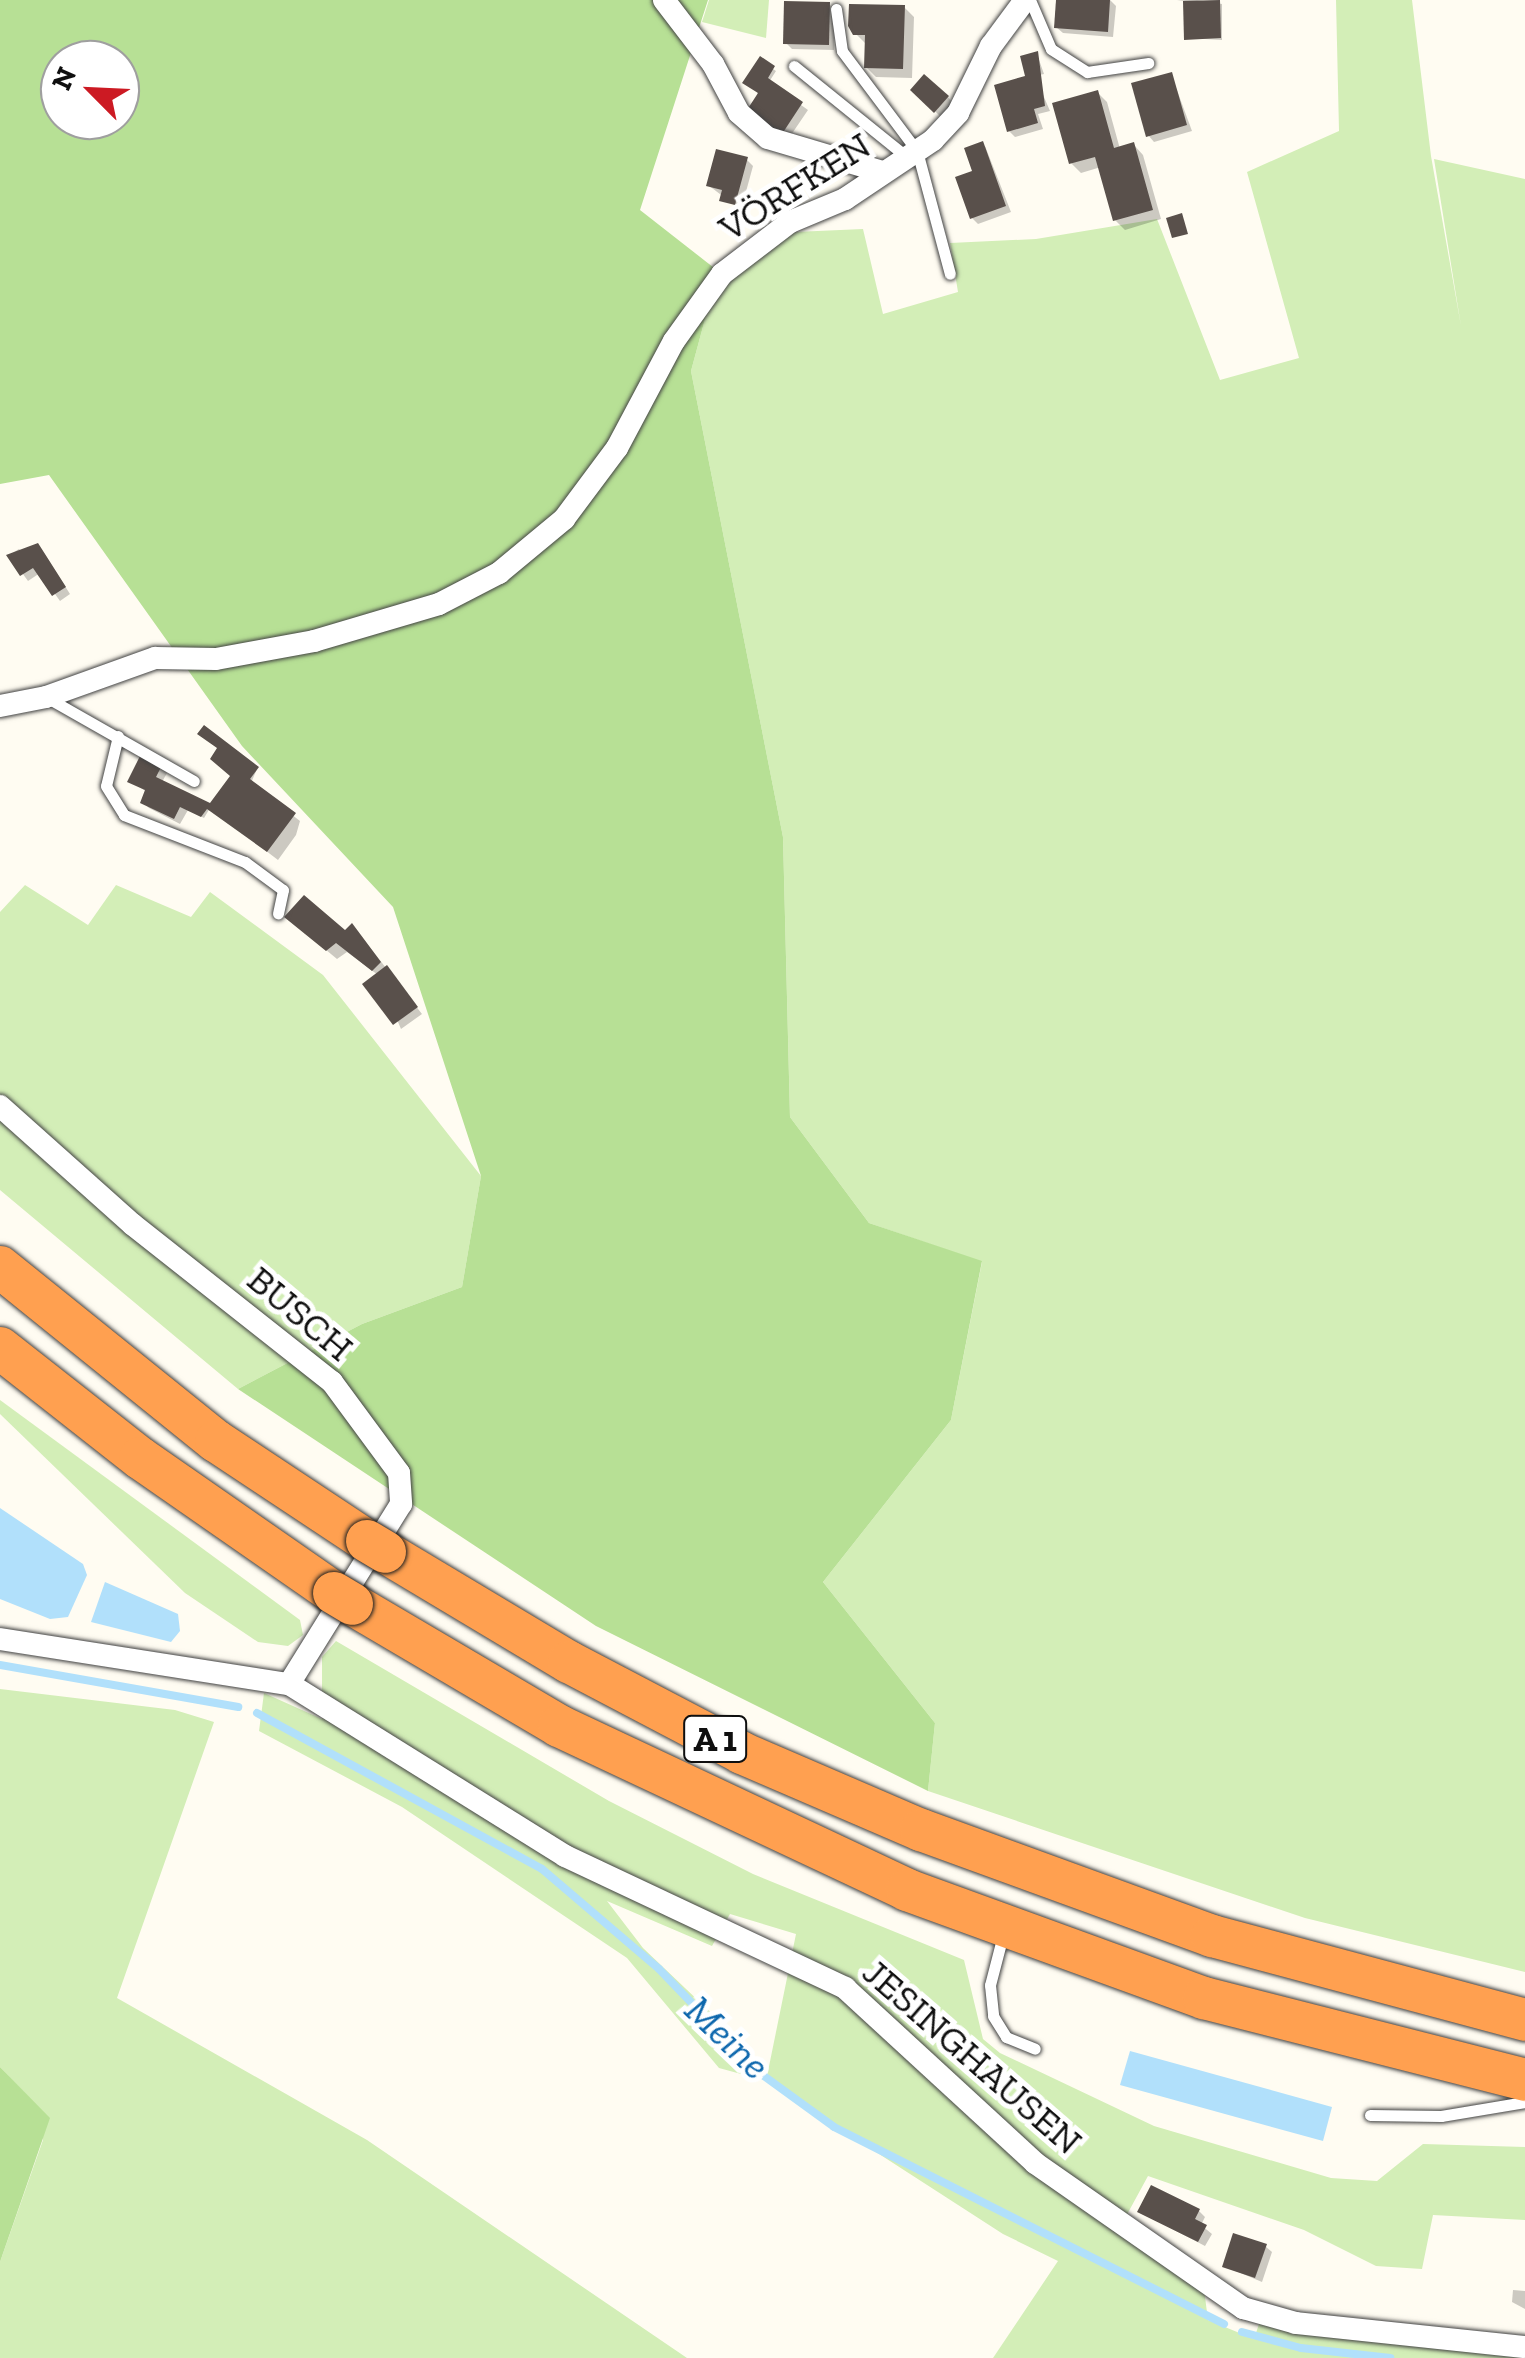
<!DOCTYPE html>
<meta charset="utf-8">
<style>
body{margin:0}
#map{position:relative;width:1525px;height:2358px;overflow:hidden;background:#fffcf2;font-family:"Zilla Slab",serif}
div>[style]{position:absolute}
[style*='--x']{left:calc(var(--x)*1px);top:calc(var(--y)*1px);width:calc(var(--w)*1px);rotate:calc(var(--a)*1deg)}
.green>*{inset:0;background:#d3eeb7}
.forest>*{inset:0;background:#b7e095}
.water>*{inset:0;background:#b1e0fb}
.shadow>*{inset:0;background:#0003}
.stream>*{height:8px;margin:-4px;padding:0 4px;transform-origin:4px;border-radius:4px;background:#b1e0fb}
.building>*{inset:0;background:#59504b}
.roads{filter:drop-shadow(0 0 2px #424242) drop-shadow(0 0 2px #424242)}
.lane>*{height:11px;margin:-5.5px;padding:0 5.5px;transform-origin:5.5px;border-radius:5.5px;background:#fff}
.street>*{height:22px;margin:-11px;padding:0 11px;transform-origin:11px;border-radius:11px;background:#fff}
.highway>*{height:42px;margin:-21px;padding:0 21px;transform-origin:21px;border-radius:21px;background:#ffa050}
.bridges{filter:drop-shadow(0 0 2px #202020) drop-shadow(0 0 2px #202020)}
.highway-bridge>*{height:42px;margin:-21px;padding:0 21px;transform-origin:21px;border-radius:21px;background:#ffa050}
span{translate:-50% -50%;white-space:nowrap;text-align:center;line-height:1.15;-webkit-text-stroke:10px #fff;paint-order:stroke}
.shield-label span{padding:2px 8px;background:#fff;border:2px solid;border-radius:8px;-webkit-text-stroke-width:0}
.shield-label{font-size:35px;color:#0f0f0f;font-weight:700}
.street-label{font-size:38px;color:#0f0f0f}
.water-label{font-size:40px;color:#0d67ad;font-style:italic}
.north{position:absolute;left:40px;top:40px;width:100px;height:100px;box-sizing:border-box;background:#fff;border:2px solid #9f9f9f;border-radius:50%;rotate:294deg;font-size:28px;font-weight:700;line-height:40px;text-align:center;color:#0f0f0f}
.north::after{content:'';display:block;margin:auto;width:35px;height:45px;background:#cc1a23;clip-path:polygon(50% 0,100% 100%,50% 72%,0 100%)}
</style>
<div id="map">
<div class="green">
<div style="clip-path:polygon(709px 0,769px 0,766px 38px,702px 22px)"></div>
<div style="clip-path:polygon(1336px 0,1412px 0,1431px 156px,1461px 326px,1434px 159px,1525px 179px,1525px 1972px,1305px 1918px,928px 1791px,935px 1723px,823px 1582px,951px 1420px,982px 1262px,869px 1223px,790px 1117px,783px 837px,691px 371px,718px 271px,795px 232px,863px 229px,883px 314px,958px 292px,950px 243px,1036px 239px,1157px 219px,1220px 380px,1299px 358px,1247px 172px,1339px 131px)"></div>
<div style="clip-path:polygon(25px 885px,88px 925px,116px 885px,191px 917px,210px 892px,323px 975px,481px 1176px,462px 1287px,362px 1324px,238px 1389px,0 1190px,0 912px)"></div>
<div style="clip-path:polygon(0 1400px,300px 1620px,303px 1635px,288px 1646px,258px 1642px,185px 1593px,0 1414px)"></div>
<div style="clip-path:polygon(336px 1641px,609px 1801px,753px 1874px,964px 1960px,983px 2039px,1000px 2053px,1154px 2126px,1331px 2178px,1377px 2181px,1423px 2144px,1525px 2147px,1525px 2220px,1433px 2215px,1422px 2269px,1376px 2266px,1304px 2230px,1148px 2176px,1124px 2220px,1204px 2289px,1208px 2320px,1254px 2339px,1259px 2324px,1525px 2358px,993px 2358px,1058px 2261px,1003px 2234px,766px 2081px,796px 1934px,730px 1914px,712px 1946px,607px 1901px,643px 1948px,748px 2048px,741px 2074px,719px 2068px,627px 1958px,402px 1807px,259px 1731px,264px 1693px,322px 1719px,322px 1657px)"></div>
<div style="clip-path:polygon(0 1689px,175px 1710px,214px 1722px,117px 1998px,367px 2140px,687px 2358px,0 2358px,0 2262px,43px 2140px,34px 2103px,0 2067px)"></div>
</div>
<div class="forest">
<div style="clip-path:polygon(evenodd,0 0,708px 0,640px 210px,718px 271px,691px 371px,783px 837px,790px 1117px,869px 1223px,982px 1261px,951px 1420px,823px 1582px,935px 1723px,928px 1791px,596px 1626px,238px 1389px,362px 1324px,462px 1287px,481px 1176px,393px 907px,242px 746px,49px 475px,0 484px,0 0,60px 60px,120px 60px,120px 120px,60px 120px,60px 60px)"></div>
<div style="clip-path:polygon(0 2067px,50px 2118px,0 2262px)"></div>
</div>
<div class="water">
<div style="clip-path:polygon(0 1508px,83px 1564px,87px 1575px,68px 1617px,50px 1619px,0 1599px)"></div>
<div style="clip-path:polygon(105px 1582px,178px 1614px,180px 1631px,171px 1642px,91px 1622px)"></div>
<div style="clip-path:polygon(1130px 2051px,1332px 2107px,1323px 2141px,1120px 2085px)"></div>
</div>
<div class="shadow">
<div style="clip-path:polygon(1058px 0,1110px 0,1116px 6px,1113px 37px,1063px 33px,1056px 27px)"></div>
<div style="clip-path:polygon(1197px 0,1222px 4px,1222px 40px,1187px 38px,1185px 1px,1177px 0)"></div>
<div style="clip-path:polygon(829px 4px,835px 10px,834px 50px,792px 49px,786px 43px)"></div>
<div style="clip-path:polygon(904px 7px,914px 17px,912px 78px,876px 77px,866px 67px,867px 45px,855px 33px)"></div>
<div style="clip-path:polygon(1037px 54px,1044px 74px,1035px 76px,1050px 111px,1038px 114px,1043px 129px,1015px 137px,1009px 131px)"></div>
<div style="clip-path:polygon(760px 60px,776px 71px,769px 82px,808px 110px,789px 138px,756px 116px)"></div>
<div style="clip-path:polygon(1171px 74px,1192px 131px,1154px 142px,1148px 135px)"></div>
<div style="clip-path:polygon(913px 90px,948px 97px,953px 103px,941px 117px)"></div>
<div style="clip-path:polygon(1097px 92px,1107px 102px,1120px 149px,1134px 145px,1143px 155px,1161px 219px,1125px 230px,1115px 220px,1101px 167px,1081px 173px,1071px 163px)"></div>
<div style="clip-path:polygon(985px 146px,1011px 212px,978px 224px,972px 218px,976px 172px)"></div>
<div style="clip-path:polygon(747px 160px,753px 166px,741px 210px,708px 185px)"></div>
<div style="clip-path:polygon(19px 549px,25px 555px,44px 553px,70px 594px,60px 601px,40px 573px,28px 581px,9px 555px)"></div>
<div style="clip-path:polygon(160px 767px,167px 773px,162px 782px,208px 805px,257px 769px,251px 783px,300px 821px,296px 835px,278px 860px,210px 808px,204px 818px,188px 810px,180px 824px,149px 808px,143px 802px,147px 792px,130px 781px)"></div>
<div style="clip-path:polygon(297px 926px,361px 936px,422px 1014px,401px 1029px,378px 975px,347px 952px,337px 959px)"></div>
<div style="clip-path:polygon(1199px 2211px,1205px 2217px,1201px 2225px,1212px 2234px,1205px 2246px,1140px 2212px)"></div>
<div style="clip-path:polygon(1265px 2246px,1272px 2252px,1262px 2282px,1224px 2266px)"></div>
<div style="clip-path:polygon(1513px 2290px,1525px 2291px,1525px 2309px,1512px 2302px)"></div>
</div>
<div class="stream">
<div style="--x:0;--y:1665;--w:242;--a:10"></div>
<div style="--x:257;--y:1713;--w:325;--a:28.7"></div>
<div style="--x:542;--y:1869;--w:154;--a:40.5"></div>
<div style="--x:659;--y:1969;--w:141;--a:46.1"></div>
<div style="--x:757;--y:2071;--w:95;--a:36"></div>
<div style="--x:834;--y:2127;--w:437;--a:26.8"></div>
<div style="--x:1242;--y:2332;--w:61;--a:15.2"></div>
<div style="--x:1301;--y:2348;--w:90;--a:6.4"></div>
</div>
<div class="building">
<div style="clip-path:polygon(1056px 0,1110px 0,1108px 32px,1054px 28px)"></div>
<div style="clip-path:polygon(1220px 0,1221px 38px,1184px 40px,1183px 1px)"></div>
<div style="clip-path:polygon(784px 1px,830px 2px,829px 45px,783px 44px)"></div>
<div style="clip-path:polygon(849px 4px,905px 5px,903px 69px,864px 68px,865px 35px,853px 35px,848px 26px)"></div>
<div style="clip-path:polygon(1038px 51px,1045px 106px,1034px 109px,1038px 123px,1007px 132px,994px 85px,1025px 76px,1020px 56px)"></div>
<div style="clip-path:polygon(760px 56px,775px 66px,768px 78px,803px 102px,782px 134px,747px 110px,758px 93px,742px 83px)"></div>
<div style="clip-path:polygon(1172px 72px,1187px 125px,1146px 137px,1131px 83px)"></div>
<div style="clip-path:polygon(924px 74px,949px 96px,934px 113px,910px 90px)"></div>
<div style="clip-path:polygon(1098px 90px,1114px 148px,1134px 142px,1153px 210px,1113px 221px,1095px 157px,1069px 164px,1052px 103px)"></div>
<div style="clip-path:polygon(983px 141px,1006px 206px,970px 219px,955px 177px,972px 171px,964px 148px)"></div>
<div style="clip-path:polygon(716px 149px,748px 157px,735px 205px,719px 201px,722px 190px,706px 186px)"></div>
<div style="clip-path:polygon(1182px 213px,1188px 234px,1172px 238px,1166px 218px)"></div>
<div style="clip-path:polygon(38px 543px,66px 587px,52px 596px,33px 568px,20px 576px,6px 555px)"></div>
<div style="clip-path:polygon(204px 725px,259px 767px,250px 779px,296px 813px,267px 852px,207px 809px,201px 817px,180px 807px,174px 819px,140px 803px,145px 790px,127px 782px,141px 754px,162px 765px,156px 777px,210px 803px,230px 776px,210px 759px,217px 748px,197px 734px)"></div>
<div style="clip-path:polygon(304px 895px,345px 930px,352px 923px,381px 962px,372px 971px,336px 943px,326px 951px,284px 917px)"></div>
<div style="clip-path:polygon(387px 965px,418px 1007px,393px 1025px,362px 984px)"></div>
<div style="clip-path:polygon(1151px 2185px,1200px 2209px,1195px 2219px,1207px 2225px,1198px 2242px,1137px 2212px)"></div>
<div style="clip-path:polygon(1233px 2233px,1267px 2244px,1255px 2278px,1222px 2267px)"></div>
</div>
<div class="roads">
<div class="lane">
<div style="--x:1030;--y:0;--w:53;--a:66.8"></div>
<div style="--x:1051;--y:49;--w:43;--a:32.6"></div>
<div style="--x:1087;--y:72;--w:62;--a:-8.4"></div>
<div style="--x:836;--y:9;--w:42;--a:81.9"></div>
<div style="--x:842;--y:51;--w:125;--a:53.1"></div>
<div style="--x:917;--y:151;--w:127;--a:75"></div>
<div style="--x:794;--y:66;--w:146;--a:38.9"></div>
<div style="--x:46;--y:697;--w:170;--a:29.6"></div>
<div style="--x:118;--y:736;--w:51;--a:103.5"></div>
<div style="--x:106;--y:786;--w:34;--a:58"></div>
<div style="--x:124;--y:815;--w:130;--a:21.2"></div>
<div style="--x:245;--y:862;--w:47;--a:36.4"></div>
<div style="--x:283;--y:890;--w:24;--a:102"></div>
<div style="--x:1004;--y:1931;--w:56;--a:104.5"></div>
<div style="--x:990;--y:1985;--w:31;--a:84"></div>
<div style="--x:993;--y:2016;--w:25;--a:58"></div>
<div style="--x:1006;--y:2037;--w:31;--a:22"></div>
<div style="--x:1370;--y:2115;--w:71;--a:0.8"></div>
<div style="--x:1441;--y:2116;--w:85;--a:-9.5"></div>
</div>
<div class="street">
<div style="--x:664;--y:0;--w:81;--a:52.6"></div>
<div style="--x:713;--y:64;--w:55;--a:62"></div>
<div style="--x:739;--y:113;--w:38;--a:41"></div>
<div style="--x:768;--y:138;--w:120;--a:16.5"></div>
<div style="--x:0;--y:706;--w:47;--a:-11.1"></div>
<div style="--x:46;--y:697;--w:116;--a:-19.7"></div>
<div style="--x:155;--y:658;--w:61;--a:0.9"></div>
<div style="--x:216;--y:659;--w:100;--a:-10.4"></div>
<div style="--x:314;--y:641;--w:130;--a:-16.5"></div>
<div style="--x:439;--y:604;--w:68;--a:-27.3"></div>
<div style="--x:499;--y:573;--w:85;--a:-39.7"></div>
<div style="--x:564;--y:519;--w:89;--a:-53.3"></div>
<div style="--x:617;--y:448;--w:121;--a:-62"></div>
<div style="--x:674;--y:341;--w:82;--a:-54.4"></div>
<div style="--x:722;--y:274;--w:86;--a:-37.4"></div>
<div style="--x:790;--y:222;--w:60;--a:-22.7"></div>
<div style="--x:845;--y:199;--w:106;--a:-33.8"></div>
<div style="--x:933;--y:140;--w:37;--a:-47"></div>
<div style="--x:958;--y:113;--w:75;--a:-63.8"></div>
<div style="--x:991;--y:46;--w:57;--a:-53.5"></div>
<div style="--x:0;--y:1106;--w:177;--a:41.8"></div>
<div style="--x:132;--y:1224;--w:255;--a:38.3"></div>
<div style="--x:332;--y:1382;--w:113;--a:53.6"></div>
<div style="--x:399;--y:1473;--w:31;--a:86"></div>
<div style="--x:401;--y:1504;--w:212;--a:121.9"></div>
<div style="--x:0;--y:1639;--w:292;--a:8.9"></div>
<div style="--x:289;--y:1684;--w:325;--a:31.9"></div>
<div style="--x:565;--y:1856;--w:310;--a:25.2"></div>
<div style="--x:845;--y:1988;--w:258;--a:42.6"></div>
<div style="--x:1035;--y:2163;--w:254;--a:34.9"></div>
<div style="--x:1243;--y:2308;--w:55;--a:15.8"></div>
<div style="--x:1296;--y:2323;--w:230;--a:6"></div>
</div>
<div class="highway">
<div style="--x:0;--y:1267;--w:277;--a:38.9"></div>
<div style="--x:216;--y:1441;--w:181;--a:33.5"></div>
<div style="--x:0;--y:1348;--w:178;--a:38.2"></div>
<div style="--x:140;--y:1458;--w:236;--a:34.8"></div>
<div style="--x:385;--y:1552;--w:214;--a:30.9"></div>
<div style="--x:569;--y:1662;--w:195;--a:27.7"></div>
<div style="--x:742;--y:1753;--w:195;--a:23.3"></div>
<div style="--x:921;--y:1830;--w:310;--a:20"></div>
<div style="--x:1212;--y:1936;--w:324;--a:15"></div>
<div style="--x:352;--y:1604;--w:240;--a:30.5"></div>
<div style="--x:559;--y:1726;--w:385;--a:25.2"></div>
<div style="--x:907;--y:1890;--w:316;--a:20"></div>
<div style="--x:1204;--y:1998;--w:331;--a:14.3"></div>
</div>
</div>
<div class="bridges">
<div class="highway-bridge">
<div style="--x:367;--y:1541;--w:21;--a:31"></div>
<div style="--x:334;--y:1593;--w:21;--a:31"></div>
</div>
</div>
<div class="shield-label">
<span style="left:715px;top:1739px">A 1</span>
</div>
<div class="street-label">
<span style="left:795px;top:187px;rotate:-32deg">VÖRFKEN</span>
<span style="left:300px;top:1314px;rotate:40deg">BUSCH</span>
<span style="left:972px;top:2057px;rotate:41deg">JESINGHAUSEN</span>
</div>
<div class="water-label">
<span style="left:728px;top:2037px;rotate:44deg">Meine</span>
</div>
<div class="north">N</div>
</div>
